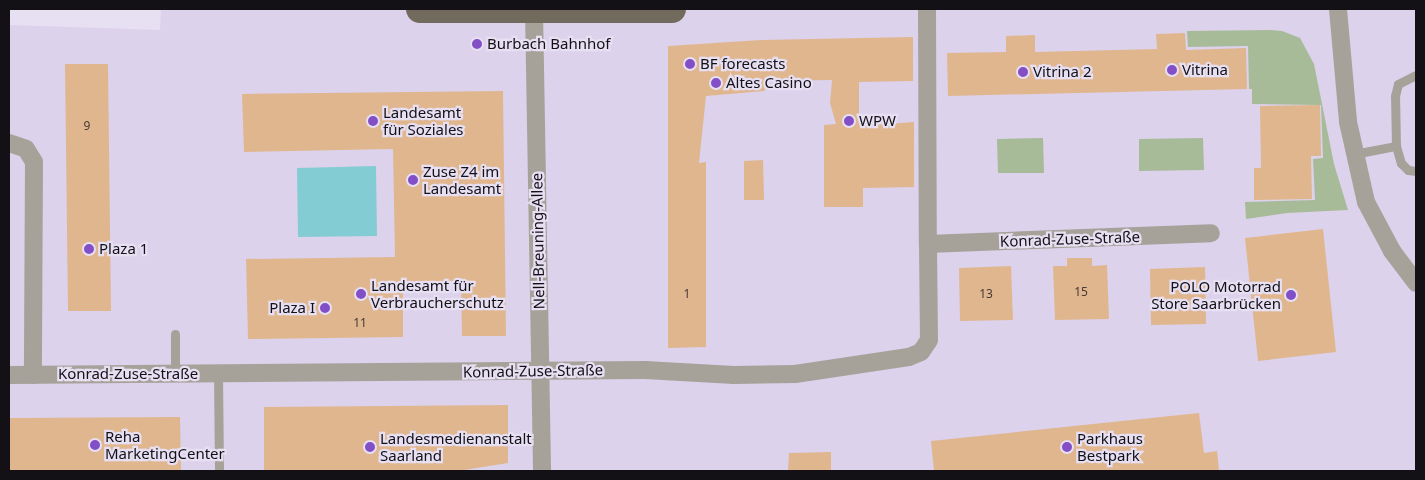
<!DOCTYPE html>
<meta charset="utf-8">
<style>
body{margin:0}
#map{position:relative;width:1425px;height:480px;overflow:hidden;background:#e7dff2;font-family:"Noto Sans",sans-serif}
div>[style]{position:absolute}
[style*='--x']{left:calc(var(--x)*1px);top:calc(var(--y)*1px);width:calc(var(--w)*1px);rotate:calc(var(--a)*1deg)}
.built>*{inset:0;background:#dcd2ec}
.green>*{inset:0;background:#a7bb99}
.water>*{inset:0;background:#84ccd3}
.building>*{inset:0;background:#e0b68f}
.lane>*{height:9px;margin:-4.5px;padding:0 4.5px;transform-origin:4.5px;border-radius:4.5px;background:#a6a29a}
.street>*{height:18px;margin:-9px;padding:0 9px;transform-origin:9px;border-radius:9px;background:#a6a29a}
.primary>*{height:28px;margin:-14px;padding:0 14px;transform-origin:14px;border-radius:14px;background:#726b5d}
.dots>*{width:14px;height:14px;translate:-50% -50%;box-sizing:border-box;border:2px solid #e7dff2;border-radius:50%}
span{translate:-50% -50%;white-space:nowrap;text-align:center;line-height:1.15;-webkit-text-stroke:4.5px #e7dff2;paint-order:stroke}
.number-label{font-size:12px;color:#463a34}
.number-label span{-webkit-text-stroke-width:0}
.poi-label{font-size:15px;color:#131016}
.left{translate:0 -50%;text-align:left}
.right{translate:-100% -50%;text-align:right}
.street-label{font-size:15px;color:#131016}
.frame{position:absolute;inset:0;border:10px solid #131016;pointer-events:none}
</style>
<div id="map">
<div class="built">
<div style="clip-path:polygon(161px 9px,1416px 9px,1416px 471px,9px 471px,9px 25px,160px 30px)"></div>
</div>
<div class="green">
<div style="clip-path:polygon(1271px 30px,1282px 31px,1300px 38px,1314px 64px,1334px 164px,1348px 210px,1287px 213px,1246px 219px,1245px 202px,1315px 200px,1313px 159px,1323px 158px,1321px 105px,1252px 104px,1252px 89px,1249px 89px,1248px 46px,1188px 47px,1187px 31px)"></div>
<div style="clip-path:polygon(1043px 138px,1044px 173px,998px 173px,997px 139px)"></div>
<div style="clip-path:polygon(1203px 138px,1204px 170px,1139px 171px,1139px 139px)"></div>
</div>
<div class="water">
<div style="clip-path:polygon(376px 166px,377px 236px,298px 237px,297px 168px)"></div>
</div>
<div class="building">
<div style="clip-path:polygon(1185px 33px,1186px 50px,1246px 48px,1247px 89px,948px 96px,947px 53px,1006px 52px,1006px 36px,1035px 35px,1035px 52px,1157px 49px,1156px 34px)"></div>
<div style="clip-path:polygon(913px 37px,913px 81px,859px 82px,859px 123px,862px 123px,862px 126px,914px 122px,914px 187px,863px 188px,863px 207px,824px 207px,824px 125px,836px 124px,830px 103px,832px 80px,764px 81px,765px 91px,706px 96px,699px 163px,706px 162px,706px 347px,668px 348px,668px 46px,761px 40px)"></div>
<div style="clip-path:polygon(65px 64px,108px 64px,111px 311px,68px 311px)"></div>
<div style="clip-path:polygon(503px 91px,506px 336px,462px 336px,461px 281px,403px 281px,403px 337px,248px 339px,246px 259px,395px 257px,393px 149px,244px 152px,242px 94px)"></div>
<div style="clip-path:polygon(1320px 105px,1321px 156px,1311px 156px,1312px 199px,1254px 200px,1254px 168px,1261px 168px,1260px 106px)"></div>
<div style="clip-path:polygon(763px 160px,764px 200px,744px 200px,744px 161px)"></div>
<div style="clip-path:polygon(1323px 229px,1336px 352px,1258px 361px,1245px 238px)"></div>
<div style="clip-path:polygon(1067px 258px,1092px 258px,1092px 266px,1107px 265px,1109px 319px,1055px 320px,1053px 266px,1067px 266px)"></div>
<div style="clip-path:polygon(1011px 266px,1013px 320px,960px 321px,959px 268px)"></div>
<div style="clip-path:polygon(1205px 267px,1206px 324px,1151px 325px,1150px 269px)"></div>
<div style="clip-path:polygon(508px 405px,508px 463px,458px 471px,264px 471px,264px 407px)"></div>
<div style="clip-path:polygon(1199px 413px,1204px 453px,1217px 451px,1219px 470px,934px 471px,931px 441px)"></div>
<div style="clip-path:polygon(180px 417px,181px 471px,9px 471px,9px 418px)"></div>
<div style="clip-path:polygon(831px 452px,831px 471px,788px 471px,789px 453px)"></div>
</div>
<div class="lane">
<div style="--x:1396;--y:146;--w:50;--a:-91.1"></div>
<div style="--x:1395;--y:96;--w:12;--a:-76"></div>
<div style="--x:1398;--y:84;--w:20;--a:-27"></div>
<div style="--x:1354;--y:154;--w:43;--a:-10.8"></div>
<div style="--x:1396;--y:146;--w:18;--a:74"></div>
<div style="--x:1401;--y:163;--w:10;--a:45"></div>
<div style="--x:1408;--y:170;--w:8;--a:7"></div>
<div style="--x:175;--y:334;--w:40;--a:90"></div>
<div style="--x:218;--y:374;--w:97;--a:89.4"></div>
</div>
<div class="street">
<div style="--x:927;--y:9;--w:235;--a:89.8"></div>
<div style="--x:1338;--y:9;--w:113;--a:84.9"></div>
<div style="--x:1348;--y:122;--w:82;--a:77.3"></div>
<div style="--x:1366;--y:202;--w:55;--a:62"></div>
<div style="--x:1392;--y:251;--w:40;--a:53"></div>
<div style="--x:534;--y:10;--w:461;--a:89"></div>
<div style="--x:9;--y:143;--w:18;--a:19"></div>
<div style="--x:26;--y:149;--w:15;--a:58"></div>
<div style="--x:34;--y:162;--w:213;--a:90.3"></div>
<div style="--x:9;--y:375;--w:636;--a:-0.45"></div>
<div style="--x:645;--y:370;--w:89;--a:3.2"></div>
<div style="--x:734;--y:375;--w:61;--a:-0.9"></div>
<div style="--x:795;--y:374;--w:115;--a:-8.5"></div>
<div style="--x:909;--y:357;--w:13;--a:-23"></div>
<div style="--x:921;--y:352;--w:14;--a:-56"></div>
<div style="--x:929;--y:340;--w:96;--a:-90.6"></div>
<div style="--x:928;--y:244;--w:283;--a:-2.2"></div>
</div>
<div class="primary">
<div style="--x:420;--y:9;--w:252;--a:0"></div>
</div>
<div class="dots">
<div style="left:477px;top:44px;background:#824fc7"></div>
<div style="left:690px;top:64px;background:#824fc7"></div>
<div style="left:1172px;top:70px;background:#824fc7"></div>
<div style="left:1023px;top:72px;background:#824fc7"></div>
<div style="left:716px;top:83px;background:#824fc7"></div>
<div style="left:373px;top:121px;background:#824fc7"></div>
<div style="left:849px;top:121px;background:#824fc7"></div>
<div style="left:413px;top:180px;background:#824fc7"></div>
<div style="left:89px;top:249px;background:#824fc7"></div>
<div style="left:361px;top:294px;background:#824fc7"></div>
<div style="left:1291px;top:295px;background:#824fc7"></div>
<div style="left:325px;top:308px;background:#824fc7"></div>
<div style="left:95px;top:445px;background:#824fc7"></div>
<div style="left:370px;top:447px;background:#824fc7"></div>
<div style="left:1067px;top:447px;background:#824fc7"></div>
</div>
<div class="number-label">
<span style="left:87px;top:126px">9</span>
<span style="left:1081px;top:292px">15</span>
<span style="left:687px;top:294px">1</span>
<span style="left:986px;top:294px">13</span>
<span style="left:360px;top:323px">11</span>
</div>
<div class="poi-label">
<span class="left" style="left:487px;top:44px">Burbach Bahnhof</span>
<span class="left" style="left:700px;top:64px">BF forecasts</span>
<span class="left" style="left:1182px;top:70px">Vitrina</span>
<span class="left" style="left:1033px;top:72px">Vitrina 2</span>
<span class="left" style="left:726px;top:83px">Altes Casino</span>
<span class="left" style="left:383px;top:121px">Landesamt<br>für Soziales</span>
<span class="left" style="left:859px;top:121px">WPW</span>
<span class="left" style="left:423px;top:180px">Zuse Z4 im<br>Landesamt</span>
<span class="left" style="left:99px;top:249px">Plaza 1</span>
<span class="left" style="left:371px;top:294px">Landesamt für<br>Verbraucherschutz</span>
<span class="right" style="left:1281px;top:295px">POLO Motorrad<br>Store Saarbrücken</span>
<span class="right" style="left:315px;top:308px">Plaza I</span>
<span class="left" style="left:105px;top:445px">Reha<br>MarketingCenter</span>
<span class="left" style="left:380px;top:447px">Landesmedienanstalt<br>Saarland</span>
<span class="left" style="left:1077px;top:447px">Parkhaus<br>Bestpark</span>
</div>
<div class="street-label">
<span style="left:1070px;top:239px;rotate:-2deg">Konrad-Zuse-Straße</span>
<span style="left:538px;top:241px;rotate:-91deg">Nell-Breuning-Allee</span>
<span style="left:533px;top:371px;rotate:-1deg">Konrad-Zuse-Straße</span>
<span style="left:128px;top:374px">Konrad-Zuse-Straße</span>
</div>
<div class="frame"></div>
</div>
